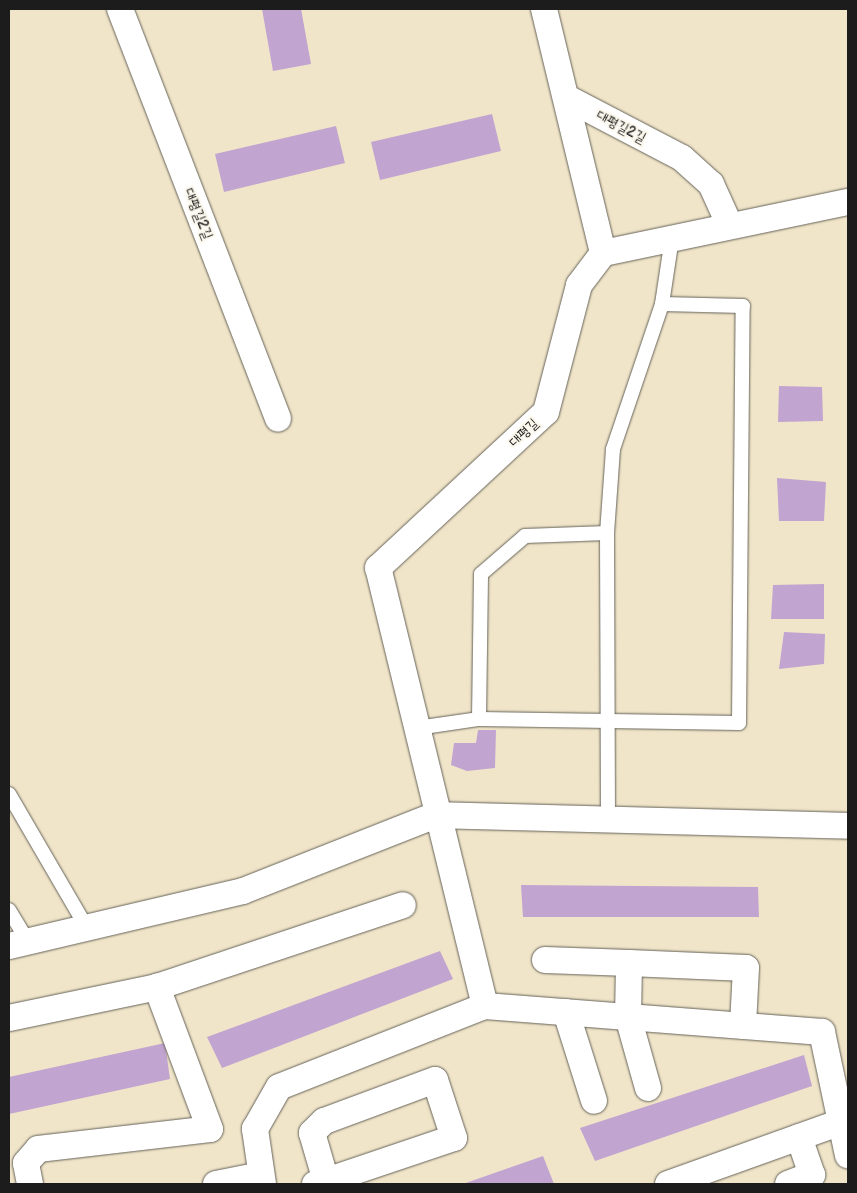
<!DOCTYPE html>
<meta charset="utf-8">
<style>
body{margin:0}
#map{position:relative;width:857px;height:1193px;overflow:hidden;background:#f0e5c9;font-family:"Balsamiq Sans","Poor Story",sans-serif}
div>[style]{position:absolute}
[style*='--x']{left:calc(var(--x)*1px);top:calc(var(--y)*1px);width:calc(var(--w)*1px);rotate:calc(var(--a)*1deg)}
.building>*{inset:0;background:#c1a4d0}
.roads{filter:drop-shadow(0 0 1px #666259) drop-shadow(0 0 1px #666259)}
.service>*{height:14px;margin:-7px;padding:0 7px;transform-origin:7px;border-radius:7px;background:#fff}
.minor>*{height:26px;margin:-13px;padding:0 13px;transform-origin:13px;border-radius:13px;background:#fff}
span{translate:-50% -50%;white-space:nowrap;text-align:center;line-height:1.15;-webkit-text-stroke:4px #fbf7ec;paint-order:stroke}
.street-label{font-size:14px;color:#1c1c1c}
.frame{position:absolute;inset:0;border:10px solid #1c1c1c;pointer-events:none}
</style>
<div id="map">
<div class="building">
<div style="clip-path:polygon(262px 9px,301px 9px,311px 64px,273px 71px)"></div>
<div style="clip-path:polygon(492px 114px,501px 151px,380px 180px,371px 142px)"></div>
<div style="clip-path:polygon(336px 126px,345px 163px,224px 192px,215px 154px)"></div>
<div style="clip-path:polygon(779px 386px,822px 387px,823px 421px,778px 422px)"></div>
<div style="clip-path:polygon(777px 478px,826px 482px,824px 521px,779px 521px)"></div>
<div style="clip-path:polygon(824px 584px,824px 619px,771px 619px,773px 585px)"></div>
<div style="clip-path:polygon(784px 632px,825px 634px,824px 664px,779px 669px)"></div>
<div style="clip-path:polygon(478px 730px,496px 730px,495px 768px,467px 771px,451px 765px,454px 743px,476px 743px)"></div>
<div style="clip-path:polygon(521px 885px,758px 887px,759px 917px,523px 917px)"></div>
<div style="clip-path:polygon(440px 951px,453px 979px,222px 1068px,207px 1037px)"></div>
<div style="clip-path:polygon(165px 1043px,170px 1079px,9px 1114px,9px 1077px)"></div>
<div style="clip-path:polygon(804px 1055px,812px 1086px,595px 1161px,580px 1128px)"></div>
<div style="clip-path:polygon(543px 1156px,554px 1184px,463px 1184px)"></div>
</div>
<div class="roads">
<div class="service">
<div style="--x:479;--y:719;--w:145;--a:-89.2"></div>
<div style="--x:481;--y:574;--w:58;--a:-40.8"></div>
<div style="--x:525;--y:536;--w:82;--a:-2.1"></div>
<div style="--x:417;--y:728;--w:63;--a:-8.3"></div>
<div style="--x:479;--y:719;--w:260;--a:0.9"></div>
<div style="--x:739;--y:723;--w:417;--a:-89.5"></div>
<div style="--x:743;--y:306;--w:81;--a:-178.6"></div>
<div style="--x:662;--y:304;--w:67;--a:-81.4"></div>
<div style="--x:9;--y:794;--w:155;--a:59.8"></div>
<div style="--x:608;--y:819;--w:286;--a:-90.2"></div>
<div style="--x:607;--y:533;--w:84;--a:-85.9"></div>
<div style="--x:613;--y:449;--w:153;--a:-71.3"></div>
<div style="--x:9;--y:910;--w:37;--a:59"></div>
</div>
<div class="minor">
<div style="--x:120;--y:9;--w:439;--a:68.9"></div>
<div style="--x:544;--y:9;--w:251;--a:76.4"></div>
<div style="--x:569;--y:99;--w:127;--a:27.6"></div>
<div style="--x:682;--y:158;--w:39;--a:42"></div>
<div style="--x:711;--y:184;--w:46;--a:65.7"></div>
<div style="--x:9;--y:946;--w:240;--a:-13.2"></div>
<div style="--x:243;--y:891;--w:207;--a:-21.5"></div>
<div style="--x:436;--y:815;--w:412;--a:1.5"></div>
<div style="--x:545;--y:960;--w:84;--a:2"></div>
<div style="--x:485;--y:1006;--w:451;--a:-103.7"></div>
<div style="--x:378;--y:568;--w:229;--a:-42.9"></div>
<div style="--x:546;--y:412;--w:131;--a:-75.4"></div>
<div style="--x:579;--y:285;--w:40;--a:-53"></div>
<div style="--x:603;--y:253;--w:250;--a:-11.8"></div>
<div style="--x:566;--y:1012;--w:93;--a:72.5"></div>
<div style="--x:9;--y:1018;--w:151;--a:-11.8"></div>
<div style="--x:648;--y:1088;--w:74;--a:-105.7"></div>
<div style="--x:628;--y:1017;--w:54;--a:-88.9"></div>
<div style="--x:629;--y:963;--w:117;--a:2.4"></div>
<div style="--x:746;--y:968;--w:58;--a:93"></div>
<div style="--x:30;--y:1184;--w:21;--a:-101"></div>
<div style="--x:26;--y:1163;--w:18;--a:-49"></div>
<div style="--x:38;--y:1149;--w:173;--a:-6.6"></div>
<div style="--x:210;--y:1129;--w:152;--a:-110.5"></div>
<div style="--x:157;--y:987;--w:259;--a:-18.4"></div>
<div style="--x:216;--y:1184;--w:46;--a:-11.3"></div>
<div style="--x:263;--y:1184;--w:56;--a:-98.3"></div>
<div style="--x:255;--y:1129;--w:48;--a:-60.3"></div>
<div style="--x:279;--y:1087;--w:221;--a:-21.5"></div>
<div style="--x:485;--y:1006;--w:338;--a:4.4"></div>
<div style="--x:822;--y:1032;--w:126;--a:78.1"></div>
<div style="--x:315;--y:1184;--w:11;--a:-15"></div>
<div style="--x:326;--y:1181;--w:135;--a:-18.6"></div>
<div style="--x:454;--y:1138;--w:61;--a:-108.1"></div>
<div style="--x:435;--y:1080;--w:118;--a:159.7"></div>
<div style="--x:324;--y:1121;--w:17;--a:135"></div>
<div style="--x:312;--y:1133;--w:50;--a:73.7"></div>
<div style="--x:668;--y:1184;--w:184;--a:-19.7"></div>
<div style="--x:788;--y:1184;--w:26;--a:-21"></div>
<div style="--x:812;--y:1175;--w:40;--a:-108.9"></div>
</div>
</div>
<div class="street-label">
<span style="left:621px;top:127px;rotate:28deg">대평길2길</span>
<span style="left:198px;top:214px;rotate:68deg">대평길2길</span>
<span style="left:524px;top:433px;rotate:-43deg">대평길</span>
</div>
<div class="frame"></div>
</div>
